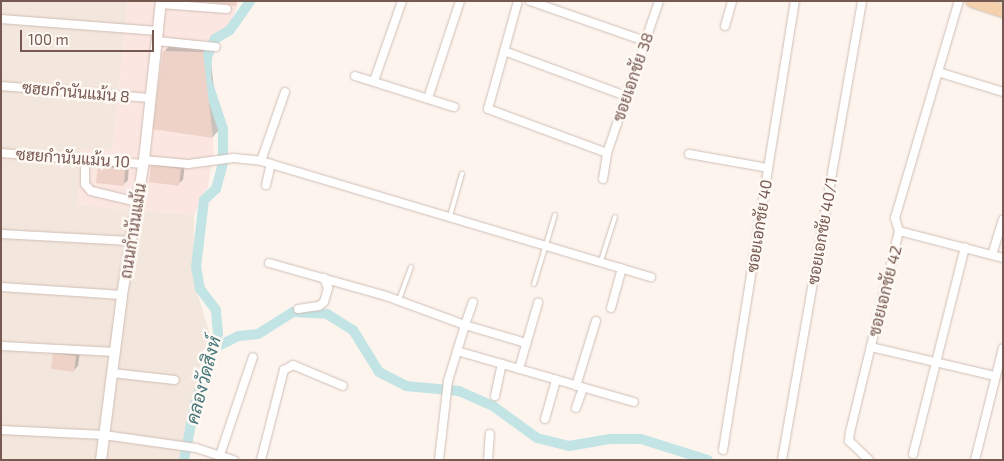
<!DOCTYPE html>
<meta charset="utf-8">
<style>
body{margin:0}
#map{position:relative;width:1004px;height:461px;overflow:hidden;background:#fcf4ed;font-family:"Exo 2",Sarabun,sans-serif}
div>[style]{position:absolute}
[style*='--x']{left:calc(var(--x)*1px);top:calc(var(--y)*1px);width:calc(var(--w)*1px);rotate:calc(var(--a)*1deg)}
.residential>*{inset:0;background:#f3e6dc}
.commercial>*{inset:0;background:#fbe6e2}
.shadow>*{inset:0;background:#0003}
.canal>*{height:10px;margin:-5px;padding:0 5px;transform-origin:5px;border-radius:5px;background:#c2e4e5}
.building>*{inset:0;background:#efd2c7}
.roads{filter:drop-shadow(0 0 1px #d0beb5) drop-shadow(0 0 1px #d0beb5)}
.service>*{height:4px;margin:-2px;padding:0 2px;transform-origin:2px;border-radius:2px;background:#fff}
.minor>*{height:8px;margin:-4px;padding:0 4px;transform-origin:4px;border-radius:4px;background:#fff}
.tertiary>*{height:10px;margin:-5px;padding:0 5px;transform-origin:5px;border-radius:5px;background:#fff}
.primary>*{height:12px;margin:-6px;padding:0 6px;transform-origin:6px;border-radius:6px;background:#f4d0ac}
span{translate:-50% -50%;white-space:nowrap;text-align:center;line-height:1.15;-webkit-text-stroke:5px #fef9f4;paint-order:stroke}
.street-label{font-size:16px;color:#765950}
.water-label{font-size:18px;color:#457779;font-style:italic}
.frame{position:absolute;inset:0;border:2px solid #765950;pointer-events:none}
.scale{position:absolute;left:20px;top:30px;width:134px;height:22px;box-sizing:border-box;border:2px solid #765950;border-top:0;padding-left:6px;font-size:15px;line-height:18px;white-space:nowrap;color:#765950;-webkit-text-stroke:4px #fef9f4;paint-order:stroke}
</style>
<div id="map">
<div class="residential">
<div style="clip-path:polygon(1px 1px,128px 1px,112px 151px,77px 205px,194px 215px,193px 279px,209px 332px,184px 460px,1px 460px)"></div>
</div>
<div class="commercial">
<div style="clip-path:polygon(128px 1px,239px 1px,225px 38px,206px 41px,202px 56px,214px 149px,208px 187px,194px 215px,77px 205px,81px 150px,112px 151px)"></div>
</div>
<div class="shadow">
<div style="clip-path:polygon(170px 45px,209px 46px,219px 130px,213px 137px,154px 128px,164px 52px)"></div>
<div style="clip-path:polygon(157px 161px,185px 164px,183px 180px,178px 184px,152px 165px)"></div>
<div style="clip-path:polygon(104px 162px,129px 164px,128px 180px,123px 185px,99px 166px)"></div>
<div style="clip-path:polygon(59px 349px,80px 352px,78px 366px,74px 370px,54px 354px)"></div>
</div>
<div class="canal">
<div style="--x:212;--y:349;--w:30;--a:-26"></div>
<div style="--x:239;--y:336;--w:19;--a:-6"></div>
<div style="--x:258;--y:334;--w:41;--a:-32.2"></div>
<div style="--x:293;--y:312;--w:34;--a:3"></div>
<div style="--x:327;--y:314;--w:31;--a:32"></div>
<div style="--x:353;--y:330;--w:49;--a:58.2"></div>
<div style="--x:379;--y:372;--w:30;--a:27"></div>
<div style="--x:406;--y:386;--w:53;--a:5.4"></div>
<div style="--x:459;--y:391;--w:37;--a:24"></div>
<div style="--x:493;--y:406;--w:54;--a:36"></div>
<div style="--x:537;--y:438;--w:33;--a:14"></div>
<div style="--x:569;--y:446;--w:42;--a:-9.7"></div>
<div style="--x:610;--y:439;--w:31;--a:0"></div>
<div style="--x:641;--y:439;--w:70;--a:17.4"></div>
<div style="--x:184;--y:460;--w:57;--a:-78.9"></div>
<div style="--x:195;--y:404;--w:74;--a:-71.8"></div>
<div style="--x:218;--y:334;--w:24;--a:-95"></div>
<div style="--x:216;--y:310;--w:26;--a:-127"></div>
<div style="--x:200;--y:289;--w:22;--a:-100"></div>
<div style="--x:196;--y:267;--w:67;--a:-83.2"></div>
<div style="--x:204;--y:200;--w:16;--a:-43"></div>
<div style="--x:216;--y:189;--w:28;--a:-75"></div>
<div style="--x:223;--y:162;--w:33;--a:-90"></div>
<div style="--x:223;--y:129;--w:54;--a:-108.4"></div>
<div style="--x:206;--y:78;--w:21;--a:-87"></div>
<div style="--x:207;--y:57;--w:20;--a:-66"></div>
<div style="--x:215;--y:39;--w:17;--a:-31"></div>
<div style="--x:230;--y:30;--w:35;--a:-55"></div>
</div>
<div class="building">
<div style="clip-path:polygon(197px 1px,237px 1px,236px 6px)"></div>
<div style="clip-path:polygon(163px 51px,203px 52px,213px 138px,152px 129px)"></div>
<div style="clip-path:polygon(151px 165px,181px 169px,179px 186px,149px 182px)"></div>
<div style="clip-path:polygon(98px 166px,125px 169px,124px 186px,96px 183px)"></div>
<div style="clip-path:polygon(53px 353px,76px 356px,74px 372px,51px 369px)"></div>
</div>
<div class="roads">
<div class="service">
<div style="--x:450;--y:216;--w:44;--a:-74.1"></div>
<div style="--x:601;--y:261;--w:46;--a:-72.3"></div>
<div style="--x:534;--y:284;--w:72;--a:-73.1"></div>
<div style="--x:399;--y:300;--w:35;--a:-70"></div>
</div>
<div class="minor">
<div style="--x:518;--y:1;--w:112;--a:105.5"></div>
<div style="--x:488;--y:109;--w:127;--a:20.3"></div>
<div style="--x:530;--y:1;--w:122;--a:19.2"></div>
<div style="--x:161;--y:4;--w:66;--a:4.3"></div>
<div style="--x:1;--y:19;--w:157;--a:4.4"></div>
<div style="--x:725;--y:26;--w:26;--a:-74"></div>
<div style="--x:157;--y:41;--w:59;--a:5.8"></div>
<div style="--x:504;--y:51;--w:130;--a:20.2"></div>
<div style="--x:938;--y:72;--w:68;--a:17.1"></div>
<div style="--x:355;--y:76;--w:104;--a:17.4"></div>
<div style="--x:374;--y:81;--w:85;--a:-70.7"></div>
<div style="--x:1;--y:86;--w:149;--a:4.6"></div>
<div style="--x:428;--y:98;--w:102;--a:-71.7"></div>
<div style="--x:1;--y:153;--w:143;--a:4.4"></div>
<div style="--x:689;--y:154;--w:80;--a:10"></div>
<div style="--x:85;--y:160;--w:24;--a:90"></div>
<div style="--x:85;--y:184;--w:9;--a:49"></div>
<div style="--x:91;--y:191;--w:47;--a:13.4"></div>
<div style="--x:144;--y:160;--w:44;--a:5.2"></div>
<div style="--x:188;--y:164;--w:46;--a:-7.4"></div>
<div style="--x:234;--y:158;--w:27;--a:6"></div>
<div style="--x:261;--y:161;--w:407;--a:16.6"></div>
<div style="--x:261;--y:161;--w:73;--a:-70.8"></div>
<div style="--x:603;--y:179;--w:26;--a:-81"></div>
<div style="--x:607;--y:153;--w:161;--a:-71.1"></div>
<div style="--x:266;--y:185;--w:22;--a:-77"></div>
<div style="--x:899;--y:231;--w:107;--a:14.6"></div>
<div style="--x:1;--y:234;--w:129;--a:3.1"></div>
<div style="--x:992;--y:255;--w:37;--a:-73"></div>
<div style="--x:269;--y:263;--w:122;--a:15.8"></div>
<div style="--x:386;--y:296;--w:84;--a:20.2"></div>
<div style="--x:465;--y:325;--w:24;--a:-71"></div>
<div style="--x:1;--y:287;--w:121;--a:3.8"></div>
<div style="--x:611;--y:308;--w:41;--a:-74.6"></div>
<div style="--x:298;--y:309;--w:21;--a:-8"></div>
<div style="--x:319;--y:306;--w:6;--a:-39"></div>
<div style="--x:324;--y:302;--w:15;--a:-74"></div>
<div style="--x:328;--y:288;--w:11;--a:-112"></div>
<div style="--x:1;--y:346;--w:114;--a:3"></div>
<div style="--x:871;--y:347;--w:127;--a:13.2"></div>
<div style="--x:457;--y:351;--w:184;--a:16.1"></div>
<div style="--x:519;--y:369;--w:69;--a:-73.9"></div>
<div style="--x:112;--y:373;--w:63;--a:6.3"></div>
<div style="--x:576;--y:386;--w:68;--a:-72.9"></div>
<div style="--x:495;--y:396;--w:33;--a:-78"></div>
<div style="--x:576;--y:408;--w:21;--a:-71"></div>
<div style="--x:545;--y:419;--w:41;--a:-74.2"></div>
<div style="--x:1;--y:430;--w:103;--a:2.8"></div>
<div style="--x:104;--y:435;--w:93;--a:8"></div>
<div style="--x:196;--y:448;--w:40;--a:18"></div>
<div style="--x:723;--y:450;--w:455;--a:-80.9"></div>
<div style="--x:913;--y:454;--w:213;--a:-75.9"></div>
<div style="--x:220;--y:455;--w:103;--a:-71.4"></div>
<div style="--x:261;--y:460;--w:93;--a:-75.7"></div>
<div style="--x:284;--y:370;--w:10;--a:-29"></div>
<div style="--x:293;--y:365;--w:54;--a:22.8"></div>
<div style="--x:439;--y:460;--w:80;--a:-83.5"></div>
<div style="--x:448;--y:381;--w:59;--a:-73.1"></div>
<div style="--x:465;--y:325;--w:64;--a:16.4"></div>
<div style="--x:488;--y:460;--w:26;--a:-86"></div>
<div style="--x:782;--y:460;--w:466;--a:-80.1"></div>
<div style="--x:869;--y:460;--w:28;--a:-136"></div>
<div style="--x:849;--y:441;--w:9;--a:-84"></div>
<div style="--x:850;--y:432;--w:207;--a:-76.3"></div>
<div style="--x:899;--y:231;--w:14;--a:-107"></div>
<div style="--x:895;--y:218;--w:226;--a:-73.6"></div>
<div style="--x:975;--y:460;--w:115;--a:-76"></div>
</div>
<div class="tertiary">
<div style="--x:101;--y:460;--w:166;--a:-82.7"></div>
<div style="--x:122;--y:295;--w:137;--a:-80.7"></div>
<div style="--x:144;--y:160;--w:160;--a:-83.9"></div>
</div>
<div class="primary">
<div style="--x:972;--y:1;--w:33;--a:18"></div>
</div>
</div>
<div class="street-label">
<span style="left:633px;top:77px;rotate:-71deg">ซอยเอกชัย 38</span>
<span style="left:76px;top:92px;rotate:5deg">ซฮยกำนันแม้น 8</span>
<span style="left:73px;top:158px;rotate:4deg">ซฮยกำนันแม้น 10</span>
<span style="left:759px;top:226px;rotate:-81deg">ซอยเอกชัย 40</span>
<span style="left:133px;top:231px;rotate:-81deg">ถนนกำนันแม้น</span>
<span style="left:822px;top:231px;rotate:-80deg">ซอยเอกชัย 40/1</span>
<span style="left:885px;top:291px;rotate:-76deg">ซอยเอกชัย 42</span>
</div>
<div class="water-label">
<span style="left:203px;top:380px;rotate:-75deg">คลองวัดสิงห์</span>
</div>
<div class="frame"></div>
<div class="scale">100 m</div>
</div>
